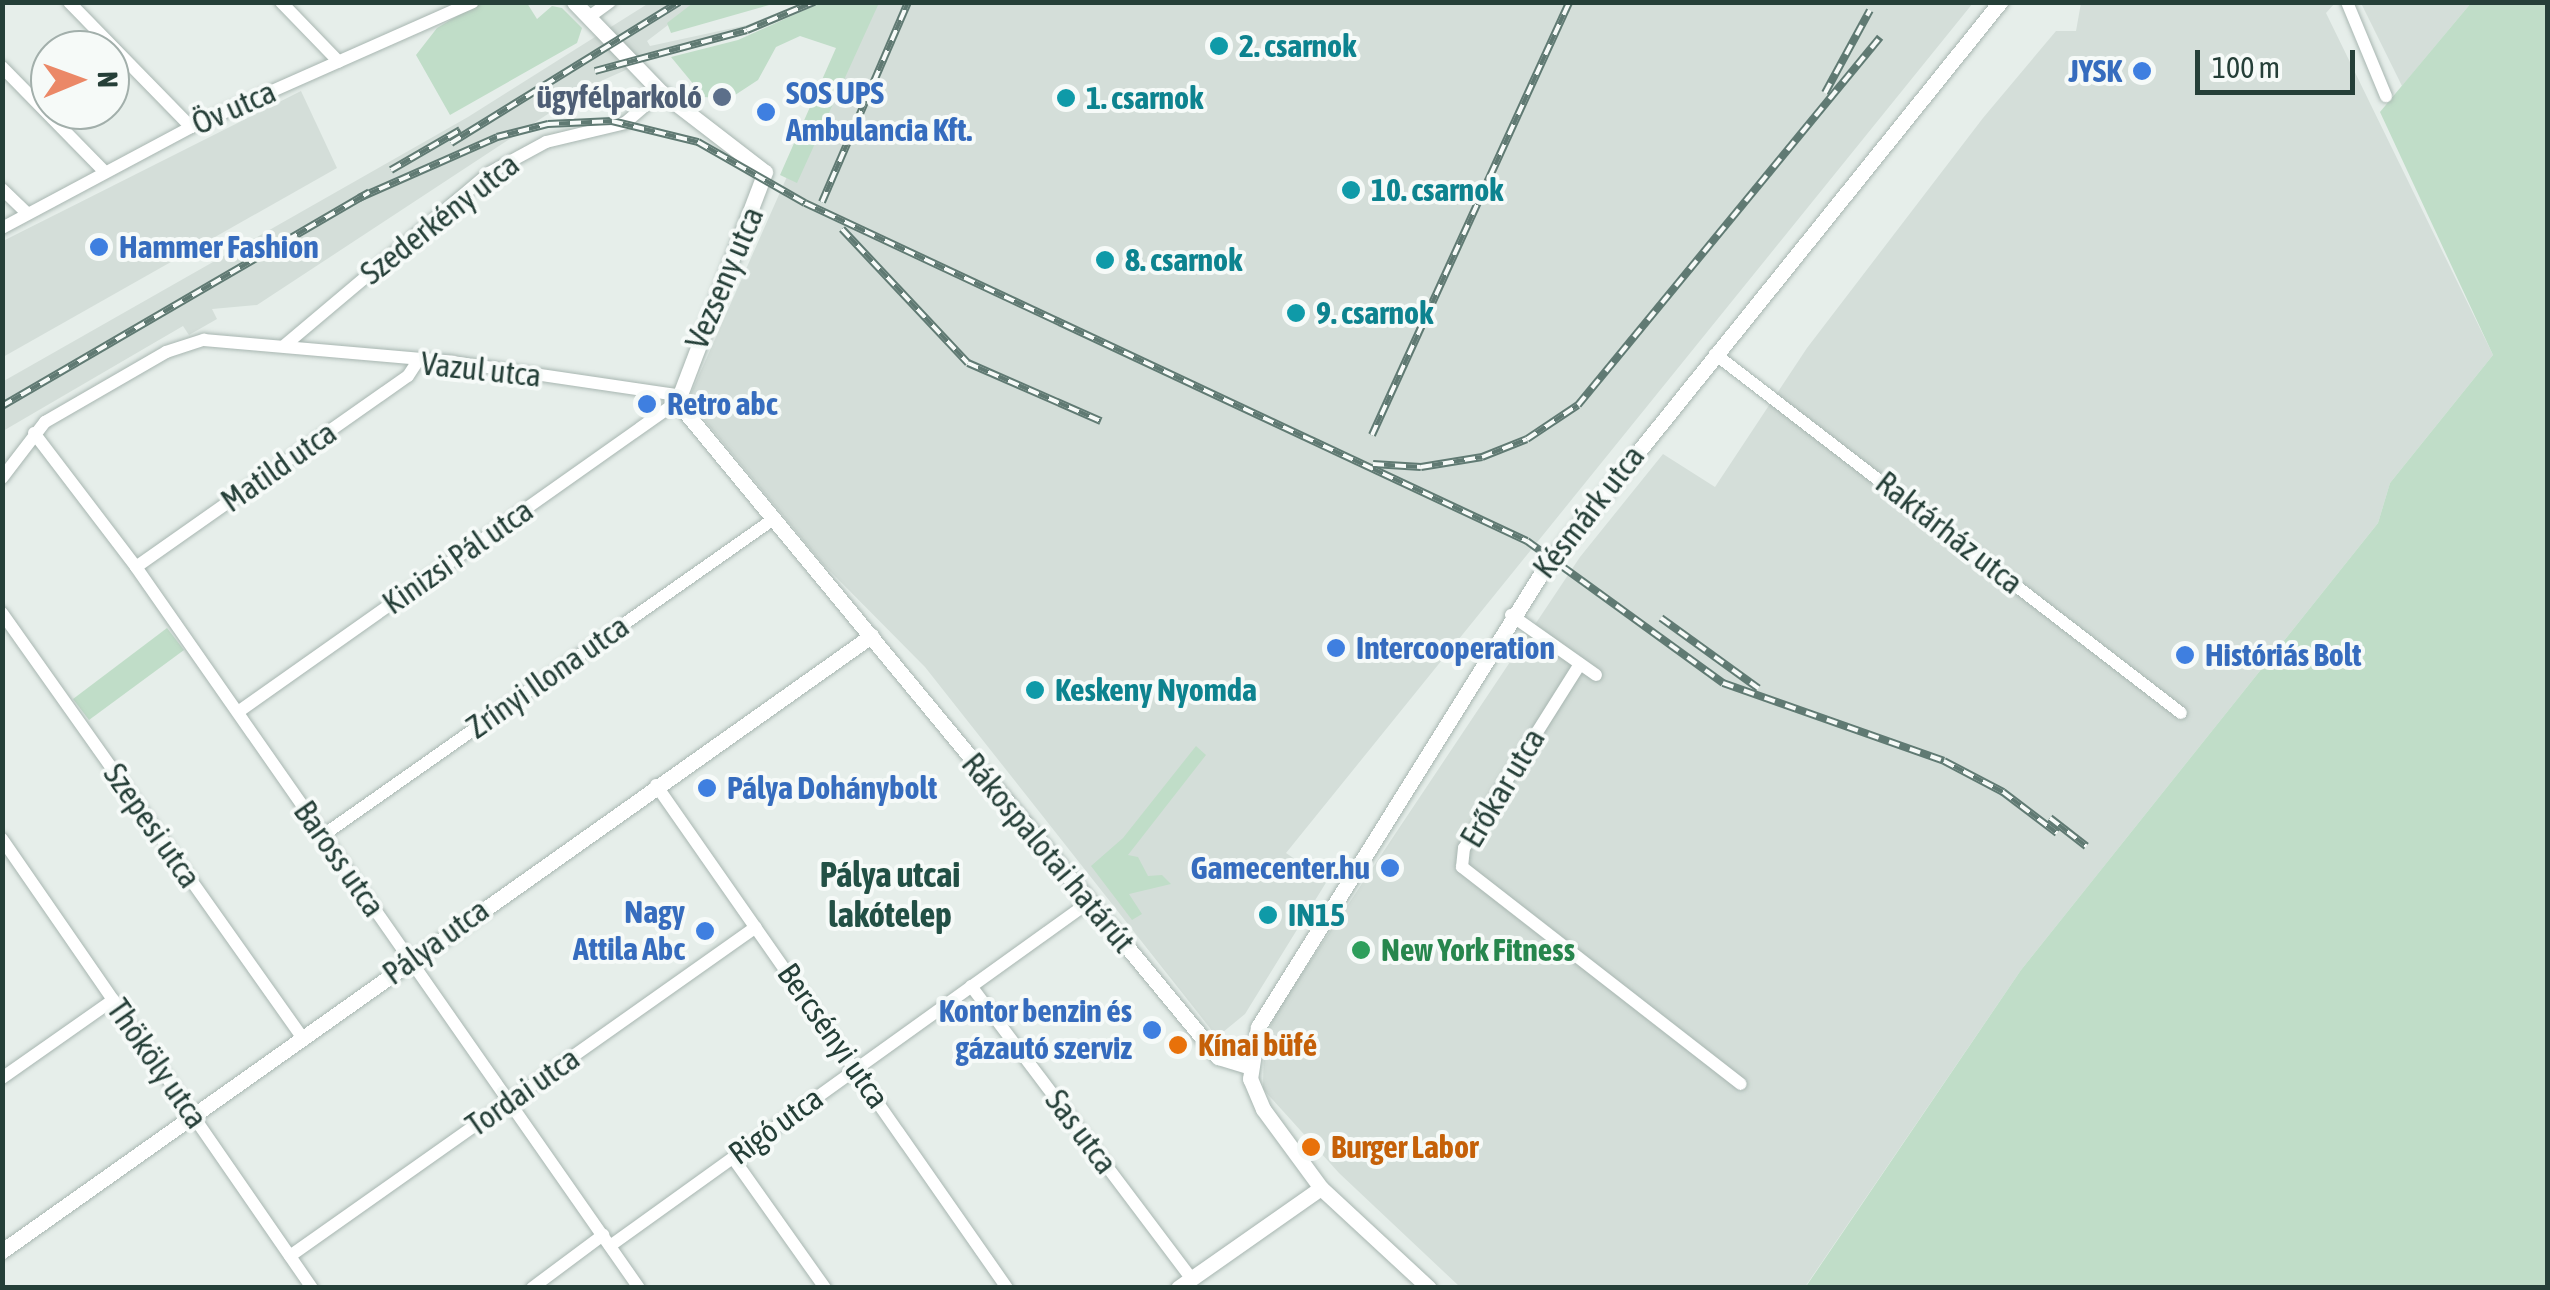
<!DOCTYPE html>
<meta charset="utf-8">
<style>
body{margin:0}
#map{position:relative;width:2550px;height:1290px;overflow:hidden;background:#e6eeea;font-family:"Asap Condensed",sans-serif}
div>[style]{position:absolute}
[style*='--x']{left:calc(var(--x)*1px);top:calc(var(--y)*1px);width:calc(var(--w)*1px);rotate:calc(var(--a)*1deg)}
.built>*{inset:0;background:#d4ded9}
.green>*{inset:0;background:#c0ddc8}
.roads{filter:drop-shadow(0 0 2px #a8b6b1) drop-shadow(0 0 2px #a8b6b1)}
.minor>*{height:12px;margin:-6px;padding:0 6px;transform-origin:6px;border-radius:6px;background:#fff}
.tertiary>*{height:15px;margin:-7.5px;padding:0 7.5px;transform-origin:7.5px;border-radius:7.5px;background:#fff}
.rail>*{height:8px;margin-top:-4px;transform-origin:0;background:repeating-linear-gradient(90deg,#f6faf8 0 11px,#607a73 0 22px);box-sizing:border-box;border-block:2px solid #607a73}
.dots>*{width:28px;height:28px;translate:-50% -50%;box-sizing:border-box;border:5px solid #f6faf8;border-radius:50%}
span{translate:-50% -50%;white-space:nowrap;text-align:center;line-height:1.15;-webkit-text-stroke:8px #f6faf8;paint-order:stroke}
.culture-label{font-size:32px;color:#0d838f;font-weight:700}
.left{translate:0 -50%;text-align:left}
.shop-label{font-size:32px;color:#366cbe;font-weight:700}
.right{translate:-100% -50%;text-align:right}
.service-label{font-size:32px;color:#4e5e75;font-weight:700}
.street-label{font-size:32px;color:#253f38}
.leisure-label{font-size:32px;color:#27864d;font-weight:700}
.food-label{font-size:32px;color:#c56008;font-weight:700}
.neighbourhood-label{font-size:35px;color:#225045;font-weight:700}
.frame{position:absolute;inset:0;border:5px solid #253f38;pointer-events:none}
.north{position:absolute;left:30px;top:30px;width:100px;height:100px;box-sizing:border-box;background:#f6faf8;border:2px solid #a2afab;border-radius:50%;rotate:89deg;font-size:28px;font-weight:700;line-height:40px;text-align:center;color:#253f38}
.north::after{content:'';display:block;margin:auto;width:35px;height:45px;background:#eb8867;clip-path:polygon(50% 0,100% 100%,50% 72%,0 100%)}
.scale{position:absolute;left:2195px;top:50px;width:160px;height:45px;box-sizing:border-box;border:5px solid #253f38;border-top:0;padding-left:12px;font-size:30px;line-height:35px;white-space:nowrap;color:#253f38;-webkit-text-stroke:8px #f6faf8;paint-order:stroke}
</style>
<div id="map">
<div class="built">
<div style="clip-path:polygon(649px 3px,697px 3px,647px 41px,650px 46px,747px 25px,803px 3px,825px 3px,747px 34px,655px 57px,592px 85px,257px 305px,212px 309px,217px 319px,189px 335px,183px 326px,3px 431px,2px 382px,468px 117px)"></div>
<div style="clip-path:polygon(864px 3px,1973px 3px,1286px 853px,1327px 881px,1245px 1014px,1217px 1037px,925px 667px,823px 564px,688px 400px)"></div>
<div style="clip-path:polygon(2081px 3px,2335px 3px,2326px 13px,2493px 355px,2390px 483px,2378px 523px,2021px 970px,1805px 1287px,1460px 1287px,1339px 1173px,1263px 1089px,1264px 1041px,1277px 1011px,1580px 557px,1663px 454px,1715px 487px,1807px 348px,1983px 118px,2056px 31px,2076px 31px)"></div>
<div style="clip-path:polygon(2361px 3px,2471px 3px,2402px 86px)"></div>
<div style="clip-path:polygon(301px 91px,337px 168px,3px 357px,3px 241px)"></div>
</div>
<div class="green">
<div style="clip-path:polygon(479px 3px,527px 3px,537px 19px,552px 6px,562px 8px,582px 28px,577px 43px,450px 115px,416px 55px,437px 28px)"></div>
<div style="clip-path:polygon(693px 3px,693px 2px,776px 3px,671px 33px,667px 23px)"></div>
<div style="clip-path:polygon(820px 3px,879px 3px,797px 183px,780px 175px,836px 48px,800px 36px,776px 47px,758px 80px,729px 99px,704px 97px,671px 57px,738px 40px)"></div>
<div style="clip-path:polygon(2471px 3px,2547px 3px,2547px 1287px,1805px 1288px,2021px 970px,2378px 523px,2390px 483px,2493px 355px,2380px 112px)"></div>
<div style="clip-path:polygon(167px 628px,184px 650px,89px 720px,73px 699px)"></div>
<div style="clip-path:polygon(1196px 746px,1206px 755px,1128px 855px,1138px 857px,1148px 876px,1162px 875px,1171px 884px,1129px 894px,1142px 914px,1132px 920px,1091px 866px,1123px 838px)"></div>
</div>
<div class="roads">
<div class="minor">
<div style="--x:69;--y:2;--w:175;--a:45.7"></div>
<div style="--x:281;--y:2;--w:83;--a:46"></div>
<div style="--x:2347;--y:2;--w:102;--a:67.5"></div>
<div style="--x:589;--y:17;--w:26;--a:-36"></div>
<div style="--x:2;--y:67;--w:147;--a:45.6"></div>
<div style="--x:2;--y:189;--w:35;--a:44"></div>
<div style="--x:2;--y:228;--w:214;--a:-28.1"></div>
<div style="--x:191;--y:127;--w:308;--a:-23.9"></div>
<div style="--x:285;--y:345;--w:267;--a:-40.1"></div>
<div style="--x:489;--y:173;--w:65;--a:-28.5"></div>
<div style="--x:546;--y:142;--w:81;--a:-13.5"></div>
<div style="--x:625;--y:123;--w:48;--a:-40.7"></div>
<div style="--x:1715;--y:354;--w:588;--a:37.61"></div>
<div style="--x:34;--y:433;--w:168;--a:52.7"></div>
<div style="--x:136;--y:567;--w:879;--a:55.1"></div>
<div style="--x:2;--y:478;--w:71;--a:-52.5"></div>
<div style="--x:45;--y:422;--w:140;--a:-30"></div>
<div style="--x:166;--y:352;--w:40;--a:-18"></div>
<div style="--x:204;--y:340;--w:250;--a:5"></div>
<div style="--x:453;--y:362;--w:226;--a:8.4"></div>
<div style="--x:136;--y:567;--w:332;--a:-35.1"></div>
<div style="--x:408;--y:376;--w:17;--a:-57"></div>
<div style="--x:2;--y:613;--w:519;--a:54.72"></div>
<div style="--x:1511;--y:615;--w:104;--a:35.2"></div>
<div style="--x:1580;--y:664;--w:218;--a:122.2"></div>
<div style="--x:1464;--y:848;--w:19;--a:96"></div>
<div style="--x:1462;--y:867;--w:353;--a:37.9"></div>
<div style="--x:238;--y:712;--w:537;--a:-35.23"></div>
<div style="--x:656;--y:785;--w:613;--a:55.09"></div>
<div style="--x:322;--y:836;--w:553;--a:-35.07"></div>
<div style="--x:2;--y:839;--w:546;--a:55.38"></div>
<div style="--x:971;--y:986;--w:366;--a:53"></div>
<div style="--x:2;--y:1078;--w:136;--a:-35.1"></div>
<div style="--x:733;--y:1158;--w:159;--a:54.7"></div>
<div style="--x:610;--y:1246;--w:590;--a:-35.68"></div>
<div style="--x:290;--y:1256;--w:570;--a:-35.22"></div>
<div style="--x:532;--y:1288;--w:89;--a:-36.7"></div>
</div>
<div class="tertiary">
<div style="--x:574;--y:2;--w:125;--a:46"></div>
<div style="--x:661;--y:92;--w:131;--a:37.6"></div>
<div style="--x:765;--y:172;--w:246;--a:110.9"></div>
<div style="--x:677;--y:402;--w:850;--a:50.44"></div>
<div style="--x:1218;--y:1057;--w:34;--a:17"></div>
<div style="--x:2;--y:1251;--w:1065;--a:-35.29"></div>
<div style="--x:1178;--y:1288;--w:174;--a:-35"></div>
<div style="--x:1429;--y:1288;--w:147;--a:-137.2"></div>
<div style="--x:1321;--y:1188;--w:98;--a:-126.3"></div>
<div style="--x:1263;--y:1109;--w:33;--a:-113"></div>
<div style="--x:1250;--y:1079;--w:53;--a:-81.3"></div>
<div style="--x:1258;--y:1027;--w:540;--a:-58.02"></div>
<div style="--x:1544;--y:569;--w:728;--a:-51.19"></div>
</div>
</div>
<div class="rail">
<div style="--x:595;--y:71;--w:157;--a:-15.1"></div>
<div style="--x:747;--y:30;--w:73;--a:-22.7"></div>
<div style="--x:1825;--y:93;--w:94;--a:-61.5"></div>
<div style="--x:451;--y:143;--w:268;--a:-31.7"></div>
<div style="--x:391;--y:170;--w:80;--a:-30.1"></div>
<div style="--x:359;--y:198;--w:151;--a:-23.8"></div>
<div style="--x:497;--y:137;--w:53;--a:-14.3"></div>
<div style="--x:548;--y:124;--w:64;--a:-2.7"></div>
<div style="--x:612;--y:121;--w:89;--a:13.7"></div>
<div style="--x:698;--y:142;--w:123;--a:29.7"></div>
<div style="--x:805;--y:203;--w:797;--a:25.09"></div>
<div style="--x:1527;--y:541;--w:242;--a:35.9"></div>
<div style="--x:1723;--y:683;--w:234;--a:19.4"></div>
<div style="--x:1944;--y:761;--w:67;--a:27.7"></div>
<div style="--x:2003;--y:792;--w:68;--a:37.2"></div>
<div style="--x:822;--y:202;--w:218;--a:-66.7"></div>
<div style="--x:842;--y:229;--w:184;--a:46.8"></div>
<div style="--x:968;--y:363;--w:145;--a:23.6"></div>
<div style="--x:2;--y:406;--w:425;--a:-30.2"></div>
<div style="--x:1372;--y:435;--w:476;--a:-65.5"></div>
<div style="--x:1373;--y:464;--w:48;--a:3.6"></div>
<div style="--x:1421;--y:467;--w:62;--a:-9.3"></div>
<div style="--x:1482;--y:457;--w:48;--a:-21.8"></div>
<div style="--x:1527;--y:439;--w:61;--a:-33.7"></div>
<div style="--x:1578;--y:405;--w:476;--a:-50.6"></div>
<div style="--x:1661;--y:618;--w:120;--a:35.8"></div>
<div style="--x:2050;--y:818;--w:46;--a:37.9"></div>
</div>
<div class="dots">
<div style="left:1219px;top:46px;background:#0f9aa8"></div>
<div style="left:2142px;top:71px;background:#3f7fe0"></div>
<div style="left:722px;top:97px;background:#5c6f8a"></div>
<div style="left:1066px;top:98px;background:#0f9aa8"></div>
<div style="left:766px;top:112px;background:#3f7fe0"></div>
<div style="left:1351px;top:190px;background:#0f9aa8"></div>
<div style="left:99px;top:247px;background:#3f7fe0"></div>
<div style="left:1105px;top:260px;background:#0f9aa8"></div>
<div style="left:1296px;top:313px;background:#0f9aa8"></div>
<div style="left:647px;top:404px;background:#3f7fe0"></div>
<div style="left:1336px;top:648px;background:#3f7fe0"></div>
<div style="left:2185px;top:655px;background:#3f7fe0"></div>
<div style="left:1035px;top:690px;background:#0f9aa8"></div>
<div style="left:707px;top:788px;background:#3f7fe0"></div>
<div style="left:1390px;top:868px;background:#3f7fe0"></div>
<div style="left:1268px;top:915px;background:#0f9aa8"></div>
<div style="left:705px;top:931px;background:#3f7fe0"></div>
<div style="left:1361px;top:950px;background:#2e9e5b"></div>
<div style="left:1152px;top:1030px;background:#3f7fe0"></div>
<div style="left:1178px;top:1045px;background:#e8710a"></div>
<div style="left:1311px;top:1147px;background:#e8710a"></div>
</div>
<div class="culture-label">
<span class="left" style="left:1239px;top:46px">2. csarnok</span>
<span class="left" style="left:1086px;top:98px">1. csarnok</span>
<span class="left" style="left:1371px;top:190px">10. csarnok</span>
<span class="left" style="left:1125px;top:260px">8. csarnok</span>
<span class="left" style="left:1316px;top:313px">9. csarnok</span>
<span class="left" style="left:1055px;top:690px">Keskeny Nyomda</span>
<span class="left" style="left:1288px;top:915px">IN15</span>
</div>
<div class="shop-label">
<span class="right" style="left:2122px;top:71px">JYSK</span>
<span class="left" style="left:786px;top:112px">SOS UPS<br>Ambulancia Kft.</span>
<span class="left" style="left:119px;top:247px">Hammer Fashion</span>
<span class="left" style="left:667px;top:404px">Retro abc</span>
<span class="left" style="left:1356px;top:648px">Intercooperation</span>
<span class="left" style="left:2205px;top:655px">Históriás Bolt</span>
<span class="left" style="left:727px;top:788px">Pálya Dohánybolt</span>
<span class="right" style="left:1370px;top:868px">Gamecenter.hu</span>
<span class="right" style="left:685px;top:931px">Nagy<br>Attila Abc</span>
<span class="right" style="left:1132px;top:1030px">Kontor benzin és<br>gázautó szerviz</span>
</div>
<div class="service-label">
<span class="right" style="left:702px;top:97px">ügyfélparkoló</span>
</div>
<div class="street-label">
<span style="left:234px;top:108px;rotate:-24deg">Öv utca</span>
<span style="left:440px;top:219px;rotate:-38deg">Szederkény utca</span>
<span style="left:725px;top:278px;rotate:-67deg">Vezseny utca</span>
<span style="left:481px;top:370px;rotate:6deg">Vazul utca</span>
<span style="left:279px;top:467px;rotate:-35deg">Matild utca</span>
<span style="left:1589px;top:512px;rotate:-52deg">Késmárk utca</span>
<span style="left:1949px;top:533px;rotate:38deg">Raktárház utca</span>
<span style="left:458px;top:557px;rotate:-35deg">Kinizsi Pál utca</span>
<span style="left:548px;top:677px;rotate:-35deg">Zrínyi Ilona utca</span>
<span style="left:1503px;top:788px;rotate:-59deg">Erőkar utca</span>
<span style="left:152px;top:826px;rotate:55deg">Szepesi utca</span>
<span style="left:1048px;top:853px;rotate:50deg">Rákospalotai határút</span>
<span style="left:339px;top:859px;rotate:55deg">Baross utca</span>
<span style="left:436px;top:942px;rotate:-36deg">Pálya utca</span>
<span style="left:833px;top:1036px;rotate:55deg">Bercsényi utca</span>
<span style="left:157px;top:1064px;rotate:55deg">Thököly utca</span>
<span style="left:523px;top:1092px;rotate:-35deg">Tordai utca</span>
<span style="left:776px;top:1126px;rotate:-36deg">Rigó utca</span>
<span style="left:1081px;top:1132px;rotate:53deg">Sas utca</span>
</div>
<div class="leisure-label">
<span class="left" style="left:1381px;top:950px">New York Fitness</span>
</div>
<div class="food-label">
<span class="left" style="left:1198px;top:1045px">Kínai büfé</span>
<span class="left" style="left:1331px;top:1147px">Burger Labor</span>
</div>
<div class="neighbourhood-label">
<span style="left:890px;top:894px">Pálya utcai<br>lakótelep</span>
</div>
<div class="frame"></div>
<div class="north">N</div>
<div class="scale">100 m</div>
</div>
